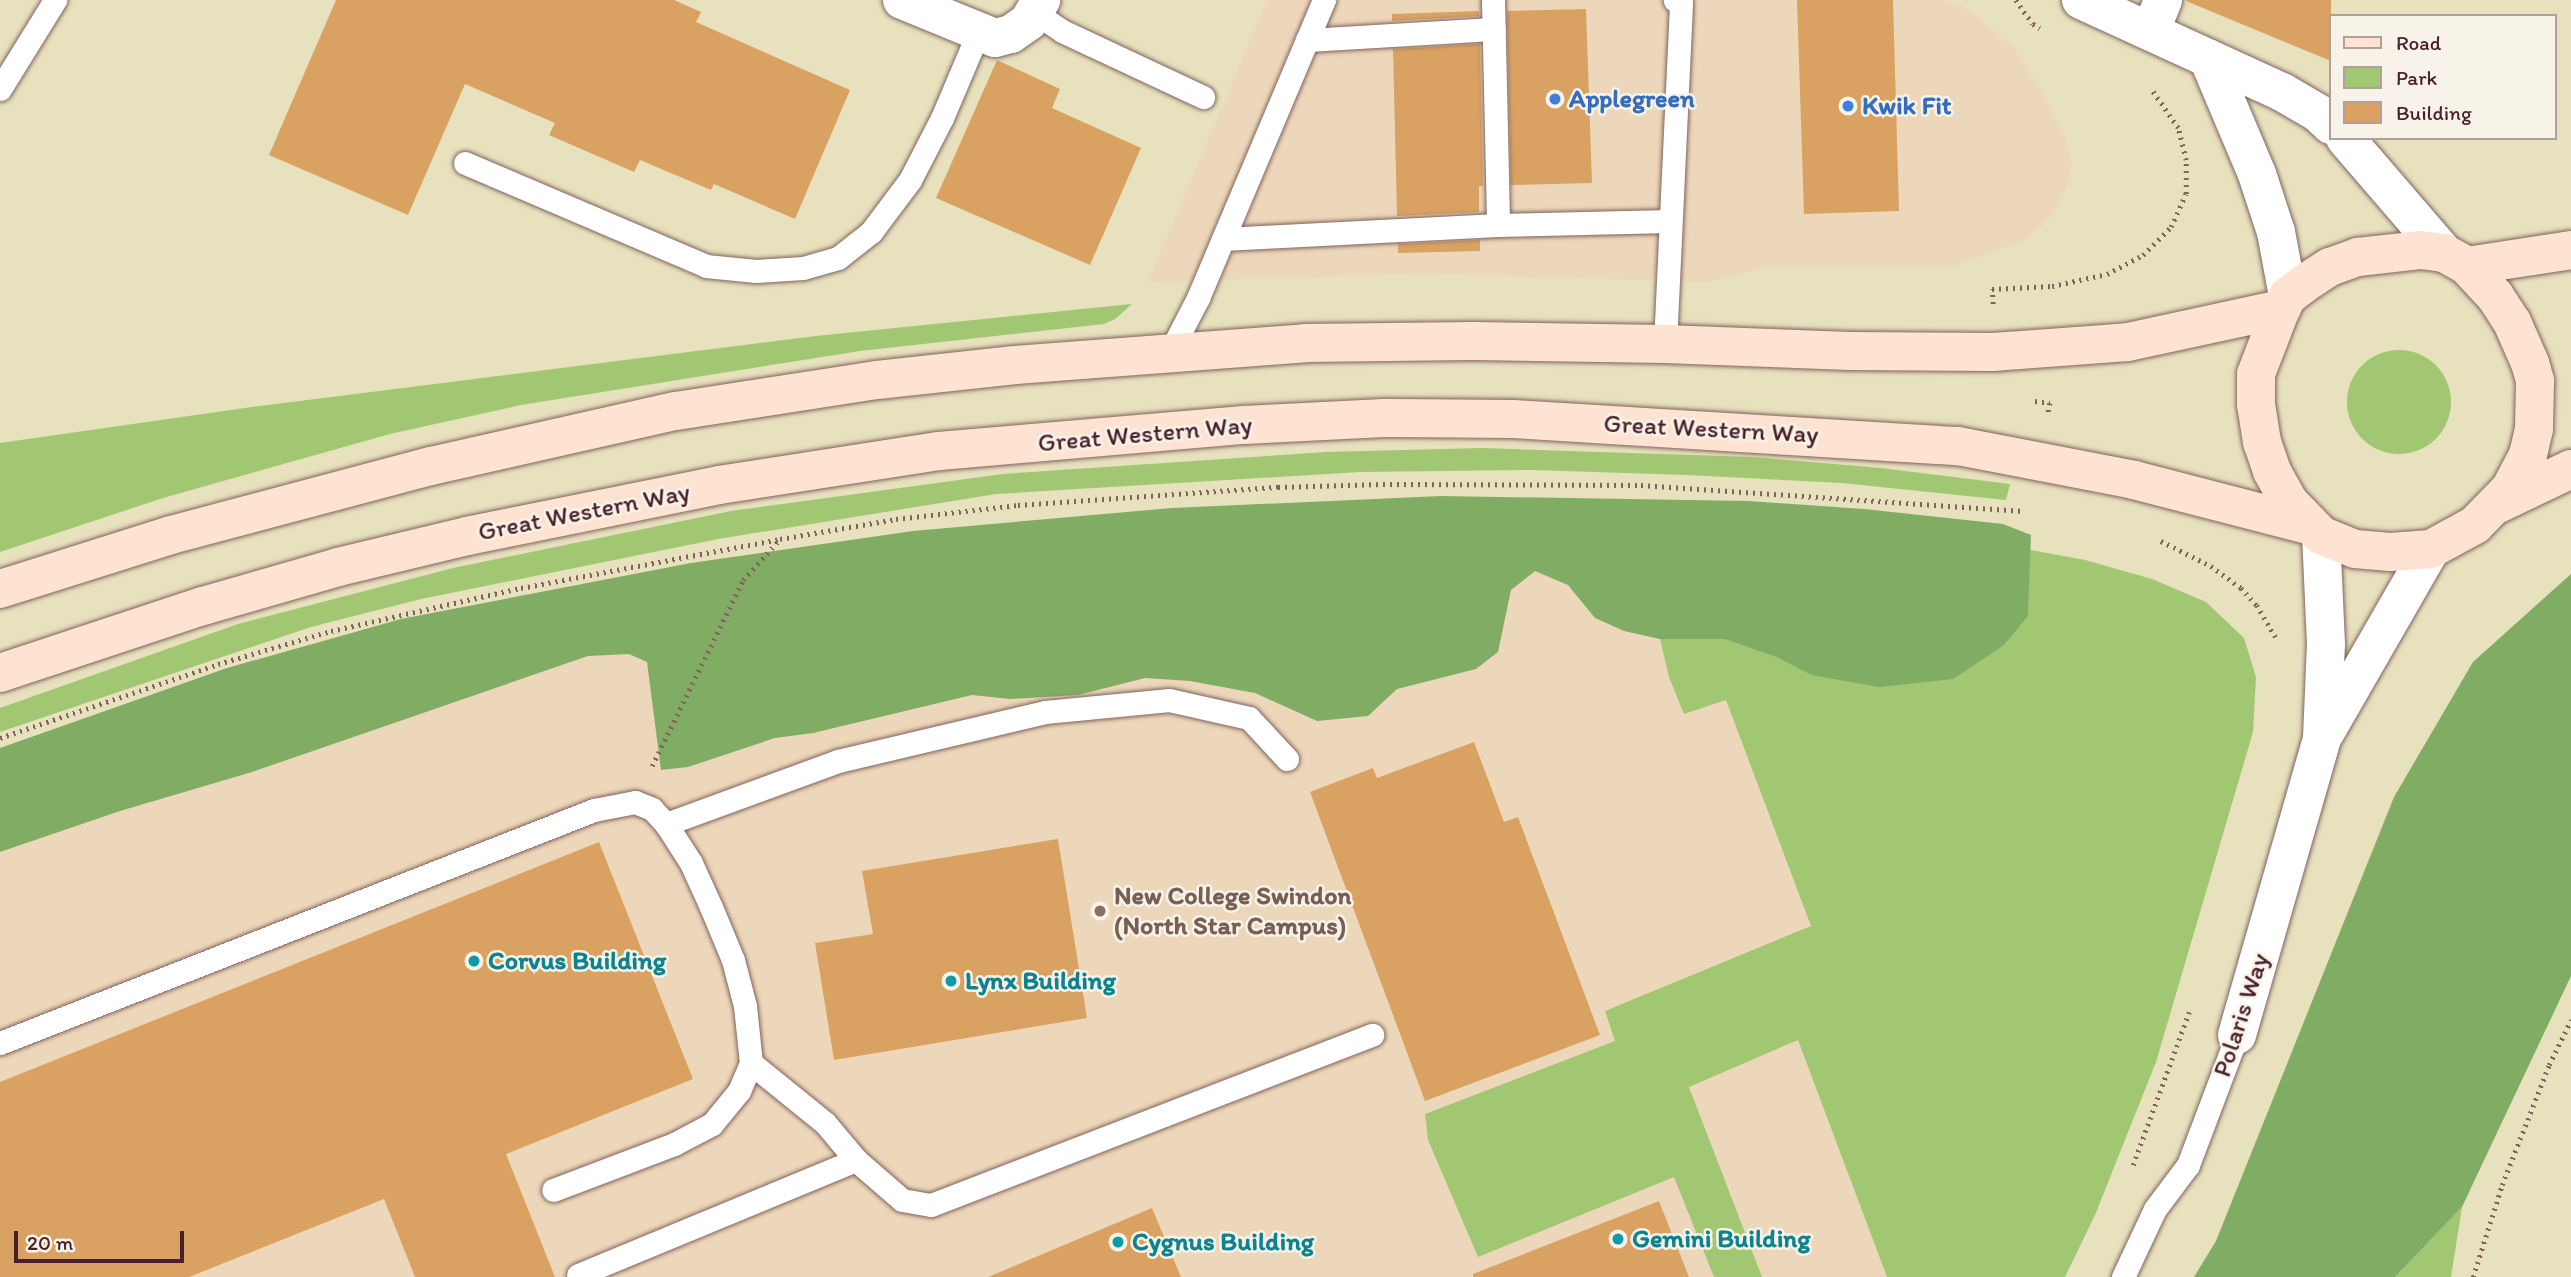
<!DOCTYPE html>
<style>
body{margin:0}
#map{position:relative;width:2571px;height:1277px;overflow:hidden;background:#e7e1be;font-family:Itim,sans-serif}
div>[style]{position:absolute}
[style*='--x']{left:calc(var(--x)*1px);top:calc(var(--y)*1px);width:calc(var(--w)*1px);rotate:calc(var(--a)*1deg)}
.built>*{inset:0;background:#edd7ba}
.green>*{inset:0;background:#a2c772}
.round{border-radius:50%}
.forest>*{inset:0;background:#81ac64}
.building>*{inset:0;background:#daa262}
.path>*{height:4.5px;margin-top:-2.25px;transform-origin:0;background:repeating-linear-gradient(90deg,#81635e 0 2px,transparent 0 7px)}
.roads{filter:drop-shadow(0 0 2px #81635e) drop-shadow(0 0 2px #81635e)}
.service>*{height:23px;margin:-11.5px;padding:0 11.5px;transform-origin:11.5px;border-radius:11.5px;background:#fff}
.minor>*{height:38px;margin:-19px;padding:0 19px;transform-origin:19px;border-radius:19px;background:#fff}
.tertiary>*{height:38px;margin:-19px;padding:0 19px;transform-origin:19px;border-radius:19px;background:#fff}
.secondary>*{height:38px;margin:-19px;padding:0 19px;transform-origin:19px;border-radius:19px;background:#fee3d2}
.dots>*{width:19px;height:19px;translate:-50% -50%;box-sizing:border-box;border:4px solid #f7f3e8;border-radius:50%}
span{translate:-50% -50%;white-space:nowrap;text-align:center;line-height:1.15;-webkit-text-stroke:5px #f7f3e8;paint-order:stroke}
.shop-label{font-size:26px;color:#366cbe;font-weight:700}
.left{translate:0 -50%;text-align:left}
.street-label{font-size:26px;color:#4a1f2b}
.education-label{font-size:26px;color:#785e54;font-weight:700}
.culture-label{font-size:26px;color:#0d838f;font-weight:700}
.legend{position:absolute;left:2329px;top:14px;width:228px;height:126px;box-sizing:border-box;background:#f7f3e8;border:2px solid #b29e9c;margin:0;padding:9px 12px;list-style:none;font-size:21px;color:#4a1f2b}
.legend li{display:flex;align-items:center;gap:14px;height:35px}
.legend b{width:35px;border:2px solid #b29e9c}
.scale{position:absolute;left:14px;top:1231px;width:170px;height:32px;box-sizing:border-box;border:4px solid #4a1f2b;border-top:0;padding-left:9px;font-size:21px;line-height:24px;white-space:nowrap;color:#4a1f2b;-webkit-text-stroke:5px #f7f3e8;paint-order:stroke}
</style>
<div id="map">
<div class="built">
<div style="clip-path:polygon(1267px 0,1945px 0,1970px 11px,2014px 48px,2050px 106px,2066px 140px,2072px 168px,2064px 194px,2052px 215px,2026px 239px,1957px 265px,1775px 265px,1708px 282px,1425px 273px,1148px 282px)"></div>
<div style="clip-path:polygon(1973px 540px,2085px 560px,2152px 579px,2206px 602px,2244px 638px,2256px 677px,2253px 732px,2156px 1062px,2095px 1215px,2065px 1277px,0 1277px,0 760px,308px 655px)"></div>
</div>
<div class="green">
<div style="clip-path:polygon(1132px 304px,1115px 319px,1104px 324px,860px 351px,521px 405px,390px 434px,163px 498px,0 552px,0 443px,252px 407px,816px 336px)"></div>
<div class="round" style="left:2347px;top:350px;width:104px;height:104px"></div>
<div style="clip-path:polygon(1482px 448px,1753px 457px,1881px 468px,2010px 484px,2006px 500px,1842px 483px,1686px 475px,1532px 470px,1360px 472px,996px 494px,718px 539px,421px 599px,311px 627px,0 732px,0 708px,238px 624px,453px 568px,731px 511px,1003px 474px,1326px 452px)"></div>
<div style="clip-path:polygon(2030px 550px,2085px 560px,2152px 579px,2206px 602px,2244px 638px,2256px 677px,2253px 732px,2156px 1062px,2095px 1215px,2065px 1277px,1887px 1277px,1798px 1040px,1689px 1087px,1762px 1277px,1714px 1277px,1674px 1177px,1478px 1257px,1428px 1140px,1425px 1114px,1615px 1041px,1605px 1011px,1811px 926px,1726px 700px,1684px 714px,1669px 677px,1660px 639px,1725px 638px,1776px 657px,1811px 675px,2028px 616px)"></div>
<div style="clip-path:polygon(2462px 1207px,2451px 1277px,2395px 1277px)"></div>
</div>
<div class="forest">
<div style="clip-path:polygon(1441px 496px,1748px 501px,1864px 509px,2003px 524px,2031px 535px,2028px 616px,2004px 645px,1953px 679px,1879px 687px,1811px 675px,1776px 657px,1725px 639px,1660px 639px,1624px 631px,1595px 618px,1568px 585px,1535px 571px,1511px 590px,1498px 652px,1476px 669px,1397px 689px,1368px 716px,1317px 721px,1255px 693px,1190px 681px,1145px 678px,1078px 695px,1010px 699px,972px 695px,813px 733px,775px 738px,688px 767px,661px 770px,647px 662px,629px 654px,588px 656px,252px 772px,120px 811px,0 852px,0 748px,227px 668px,401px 619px,691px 563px,913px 531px,1172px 508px)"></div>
<div style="clip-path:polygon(2571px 574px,2571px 976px,2462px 1207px,2395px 1277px,2194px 1277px,2216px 1241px,2394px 797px,2473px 662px)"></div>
</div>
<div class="building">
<div style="clip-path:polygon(336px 0,674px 0,701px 12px,696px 22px,850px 90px,795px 219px,714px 184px,711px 190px,640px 160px,634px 172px,549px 135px,555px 123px,465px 84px,408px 215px,269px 155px)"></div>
<div style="clip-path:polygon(1797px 0,1893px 0,1899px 211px,1804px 214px)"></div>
<div style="clip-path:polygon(2331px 0,2331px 61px,2186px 1px,2187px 0)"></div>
<div style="clip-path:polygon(1586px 9px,1592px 183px,1511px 185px,1507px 11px)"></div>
<div style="clip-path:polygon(1479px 11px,1479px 16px,1392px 21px,1392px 14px)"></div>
<div style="clip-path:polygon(1480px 44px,1483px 186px,1479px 186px,1479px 212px,1397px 216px,1393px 49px)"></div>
<div style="clip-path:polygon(997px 60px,1060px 89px,1052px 108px,1141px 148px,1090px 265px,936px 198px)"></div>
<div style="clip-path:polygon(1480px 240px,1480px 251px,1398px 253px,1398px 244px)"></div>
<div style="clip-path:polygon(1474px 742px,1504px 822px,1518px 817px,1600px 1035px,1425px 1101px,1310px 792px,1373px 768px,1377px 778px)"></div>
<div style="clip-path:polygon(1058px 839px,1087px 1018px,834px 1060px,815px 943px,873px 934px,862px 871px)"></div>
<div style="clip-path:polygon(599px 842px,693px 1079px,506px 1154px,555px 1277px,415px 1277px,384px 1199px,189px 1277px,0 1277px,0 1082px)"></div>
<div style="clip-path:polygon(1659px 1201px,1689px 1277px,1473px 1277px,1473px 1274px)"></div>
<div style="clip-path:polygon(1152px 1208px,1181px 1277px,988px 1277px)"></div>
</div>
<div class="path">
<div style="--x:2016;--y:0;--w:29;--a:55"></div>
<div style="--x:2033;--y:24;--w:8;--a:30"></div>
<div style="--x:1993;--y:304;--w:15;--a:-94"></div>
<div style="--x:1992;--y:289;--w:60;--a:-2.9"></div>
<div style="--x:2052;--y:286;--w:56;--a:-12.3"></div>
<div style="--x:2107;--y:274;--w:41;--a:-27.8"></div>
<div style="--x:2143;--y:255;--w:40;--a:-45"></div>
<div style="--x:2171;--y:227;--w:36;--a:-66"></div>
<div style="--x:2186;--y:194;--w:34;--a:-90"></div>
<div style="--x:2186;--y:160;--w:33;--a:-104"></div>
<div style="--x:2178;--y:128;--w:47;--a:-124.7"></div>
<div style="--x:2035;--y:401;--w:15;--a:8"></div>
<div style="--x:2050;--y:403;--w:11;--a:100"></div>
<div style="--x:2161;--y:541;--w:56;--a:26.6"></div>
<div style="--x:2211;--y:566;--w:37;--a:36"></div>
<div style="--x:2241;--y:588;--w:23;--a:47"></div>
<div style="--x:2257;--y:605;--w:38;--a:60"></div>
<div style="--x:0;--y:738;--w:230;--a:-18.7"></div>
<div style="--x:218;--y:664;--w:118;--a:-16.3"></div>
<div style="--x:331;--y:631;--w:195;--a:-12.8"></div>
<div style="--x:521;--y:588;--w:264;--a:-10.7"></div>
<div style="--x:652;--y:766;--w:207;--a:-63.9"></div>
<div style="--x:743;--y:580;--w:55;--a:-47.9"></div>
<div style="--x:780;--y:539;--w:118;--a:-9.8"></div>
<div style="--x:896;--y:519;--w:123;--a:-6.5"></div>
<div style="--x:1018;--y:505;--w:261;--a:-4"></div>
<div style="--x:1278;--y:487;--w:105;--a:-1.6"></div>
<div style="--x:1383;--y:484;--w:258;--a:0.2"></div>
<div style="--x:1641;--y:485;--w:380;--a:3.9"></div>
<div style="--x:2133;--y:1165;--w:163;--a:-69.9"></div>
<div style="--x:2473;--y:1277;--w:96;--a:-72.5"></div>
<div style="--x:2502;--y:1185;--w:129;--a:-68.6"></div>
<div style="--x:2549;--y:1065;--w:50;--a:-63.9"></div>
</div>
<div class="roads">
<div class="service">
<div style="--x:1493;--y:0;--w:225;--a:88.7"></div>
<div style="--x:1034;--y:12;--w:34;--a:34"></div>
<div style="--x:1062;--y:31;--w:156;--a:25.1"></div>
<div style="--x:1307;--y:40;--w:187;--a:-3.4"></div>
<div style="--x:0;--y:89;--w:105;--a:-58.3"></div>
<div style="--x:465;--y:163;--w:262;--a:23.1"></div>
<div style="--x:706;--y:266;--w:50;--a:5.7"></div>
<div style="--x:756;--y:271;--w:47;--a:-3.7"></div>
<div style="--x:803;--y:268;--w:36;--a:-16"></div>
<div style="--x:838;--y:258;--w:42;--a:-38.2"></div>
<div style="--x:871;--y:232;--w:65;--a:-53.1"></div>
<div style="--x:910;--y:180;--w:70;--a:-62.7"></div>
<div style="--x:942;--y:118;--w:92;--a:-67"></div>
<div style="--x:1223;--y:239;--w:275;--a:-2.9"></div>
<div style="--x:1498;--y:225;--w:172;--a:-1.3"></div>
<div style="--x:1665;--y:344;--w:341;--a:-87.3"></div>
<div style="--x:1681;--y:3;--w:7;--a:-153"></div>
<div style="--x:1170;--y:352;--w:61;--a:-62.6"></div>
<div style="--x:1198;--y:298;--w:324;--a:-67.1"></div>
<div style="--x:666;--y:824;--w:183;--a:-20.1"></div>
<div style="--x:838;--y:761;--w:213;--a:-13.3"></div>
<div style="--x:1045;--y:712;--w:125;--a:-5.5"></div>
<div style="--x:1169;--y:700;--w:82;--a:12.7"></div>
<div style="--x:1249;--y:718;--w:56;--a:47.2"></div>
<div style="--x:0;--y:1043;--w:638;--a:-21.42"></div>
<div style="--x:594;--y:810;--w:42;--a:-11"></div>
<div style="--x:635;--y:802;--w:18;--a:22"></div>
<div style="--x:652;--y:809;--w:21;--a:47"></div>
<div style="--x:666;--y:824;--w:46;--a:57.3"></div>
<div style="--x:691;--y:863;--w:48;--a:65.6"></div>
<div style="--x:711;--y:907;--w:57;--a:67.5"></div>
<div style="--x:733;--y:960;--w:48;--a:75.4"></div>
<div style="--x:745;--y:1006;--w:57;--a:84"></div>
<div style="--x:751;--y:1063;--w:30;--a:113"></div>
<div style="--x:739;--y:1091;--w:43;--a:129.3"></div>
<div style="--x:712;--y:1124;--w:43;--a:152.2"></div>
<div style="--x:674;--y:1144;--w:129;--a:159.2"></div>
<div style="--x:856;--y:1160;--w:61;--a:41"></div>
<div style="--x:902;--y:1200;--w:29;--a:10"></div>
<div style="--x:931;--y:1205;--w:473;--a:-21.1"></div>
<div style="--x:578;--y:1275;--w:301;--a:-22.5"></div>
<div style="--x:856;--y:1160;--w:48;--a:-130"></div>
<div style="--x:825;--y:1123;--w:95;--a:-141"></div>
<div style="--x:2123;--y:1277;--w:75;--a:-64.8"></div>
<div style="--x:2155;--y:1209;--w:55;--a:-53.1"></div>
<div style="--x:2188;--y:1165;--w:139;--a:-69.3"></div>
</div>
<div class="minor">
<div style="--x:902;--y:0;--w:100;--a:22.2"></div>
<div style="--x:995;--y:38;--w:16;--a:-14"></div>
<div style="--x:1011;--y:34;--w:21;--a:-35"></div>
<div style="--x:1028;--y:22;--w:26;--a:-59"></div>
<div style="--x:2151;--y:30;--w:32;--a:-68"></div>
<div style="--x:2325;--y:733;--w:212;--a:-60.1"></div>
<div style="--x:2237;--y:1035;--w:309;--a:-74"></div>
<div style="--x:2322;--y:738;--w:94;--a:-87.6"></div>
<div style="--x:2326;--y:644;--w:109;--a:-92.6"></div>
</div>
<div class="tertiary">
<div style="--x:2081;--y:0;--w:221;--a:24.6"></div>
<div style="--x:2282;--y:92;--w:42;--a:30.3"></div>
<div style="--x:2318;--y:113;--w:18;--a:43"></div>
<div style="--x:2208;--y:58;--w:126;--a:67.1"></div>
<div style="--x:2257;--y:174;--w:61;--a:71.9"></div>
<div style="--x:2276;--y:232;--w:65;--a:79.4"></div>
<div style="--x:2345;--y:138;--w:152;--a:49.3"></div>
</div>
<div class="secondary">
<div style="--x:2420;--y:250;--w:24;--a:7"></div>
<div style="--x:2444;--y:253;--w:26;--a:29"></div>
<div style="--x:2467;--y:266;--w:41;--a:47"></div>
<div style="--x:2495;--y:296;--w:31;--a:57"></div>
<div style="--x:2512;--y:322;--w:45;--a:66.3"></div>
<div style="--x:2530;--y:363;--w:19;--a:74"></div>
<div style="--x:2535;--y:381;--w:48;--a:91.2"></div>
<div style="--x:2534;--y:429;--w:27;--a:103"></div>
<div style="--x:2528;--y:455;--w:38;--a:118"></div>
<div style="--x:2510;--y:489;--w:50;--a:134.2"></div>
<div style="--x:2475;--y:525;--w:50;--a:151.4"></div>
<div style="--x:2431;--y:549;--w:41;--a:175.8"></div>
<div style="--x:2390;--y:552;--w:35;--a:-175"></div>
<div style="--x:2355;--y:549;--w:37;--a:-158"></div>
<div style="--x:2321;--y:535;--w:46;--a:-134.1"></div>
<div style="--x:2289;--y:502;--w:35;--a:-119"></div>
<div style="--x:2272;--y:471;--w:31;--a:-109"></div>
<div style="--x:2262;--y:442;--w:38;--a:-99"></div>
<div style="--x:2256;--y:404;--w:30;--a:-90"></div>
<div style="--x:2256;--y:374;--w:70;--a:-69"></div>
<div style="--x:2281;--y:309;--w:15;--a:-62"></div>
<div style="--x:2288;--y:296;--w:21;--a:-37"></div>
<div style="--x:2305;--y:283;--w:30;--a:-33"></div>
<div style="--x:2330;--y:267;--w:30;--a:-20"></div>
<div style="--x:2358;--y:257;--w:62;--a:-6.4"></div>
<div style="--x:2467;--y:266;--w:105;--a:-8.7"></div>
<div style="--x:2498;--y:504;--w:81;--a:-25.6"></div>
<div style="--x:0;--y:589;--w:179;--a:-17.5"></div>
<div style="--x:171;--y:535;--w:269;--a:-14.9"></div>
<div style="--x:431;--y:466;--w:251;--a:-12.7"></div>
<div style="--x:676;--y:411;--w:203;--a:-8.8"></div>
<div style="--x:877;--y:380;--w:139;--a:-6.2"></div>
<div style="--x:1015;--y:365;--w:291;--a:-4.3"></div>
<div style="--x:1305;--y:343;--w:167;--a:-0.7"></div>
<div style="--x:1472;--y:341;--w:193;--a:0.9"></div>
<div style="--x:1665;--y:344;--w:185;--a:2.2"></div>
<div style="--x:1850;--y:351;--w:143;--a:0.4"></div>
<div style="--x:1993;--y:352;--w:135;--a:-4.2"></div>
<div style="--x:2128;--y:342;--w:157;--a:-12.2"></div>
<div style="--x:0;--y:673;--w:214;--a:-18.3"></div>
<div style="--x:203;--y:606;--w:141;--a:-16.1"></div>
<div style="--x:338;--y:567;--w:133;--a:-13.5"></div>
<div style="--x:467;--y:536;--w:257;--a:-11.4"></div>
<div style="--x:719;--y:485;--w:223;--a:-8.8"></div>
<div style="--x:939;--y:451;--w:306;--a:-4.9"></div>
<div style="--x:1244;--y:425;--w:140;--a:-2.9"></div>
<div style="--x:1384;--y:418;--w:129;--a:0.4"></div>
<div style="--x:1513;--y:419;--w:446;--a:3.5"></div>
<div style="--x:1958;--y:446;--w:179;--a:10.9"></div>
<div style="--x:2134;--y:480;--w:180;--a:14.5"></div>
</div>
</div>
<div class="dots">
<div style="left:1555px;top:99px;background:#3f7fe0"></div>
<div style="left:1848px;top:106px;background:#3f7fe0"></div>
<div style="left:1100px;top:911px;background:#8d6e63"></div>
<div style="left:474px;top:961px;background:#0f9aa8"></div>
<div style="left:951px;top:981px;background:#0f9aa8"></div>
<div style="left:1618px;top:1239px;background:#0f9aa8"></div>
<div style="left:1118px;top:1242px;background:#0f9aa8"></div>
</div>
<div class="shop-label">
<span class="left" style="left:1569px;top:99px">Applegreen</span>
<span class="left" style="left:1862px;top:106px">Kwik Fit</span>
</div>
<div class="street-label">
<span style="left:1711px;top:429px;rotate:3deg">Great Western Way</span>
<span style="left:1145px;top:434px;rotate:-5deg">Great Western Way</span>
<span style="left:584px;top:512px;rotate:-11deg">Great Western Way</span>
<span style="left:2241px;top:1015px;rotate:-72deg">Polaris Way</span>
</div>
<div class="education-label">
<span class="left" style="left:1114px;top:911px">New College Swindon<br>(North Star Campus)</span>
</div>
<div class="culture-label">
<span class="left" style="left:488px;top:961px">Corvus Building</span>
<span class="left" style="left:965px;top:981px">Lynx Building</span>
<span class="left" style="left:1632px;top:1239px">Gemini Building</span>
<span class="left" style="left:1132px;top:1242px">Cygnus Building</span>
</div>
<ul class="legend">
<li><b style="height:9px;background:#fee3d2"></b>Road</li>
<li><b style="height:19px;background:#a2c772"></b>Park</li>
<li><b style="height:19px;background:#daa262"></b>Building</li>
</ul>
<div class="scale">20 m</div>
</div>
